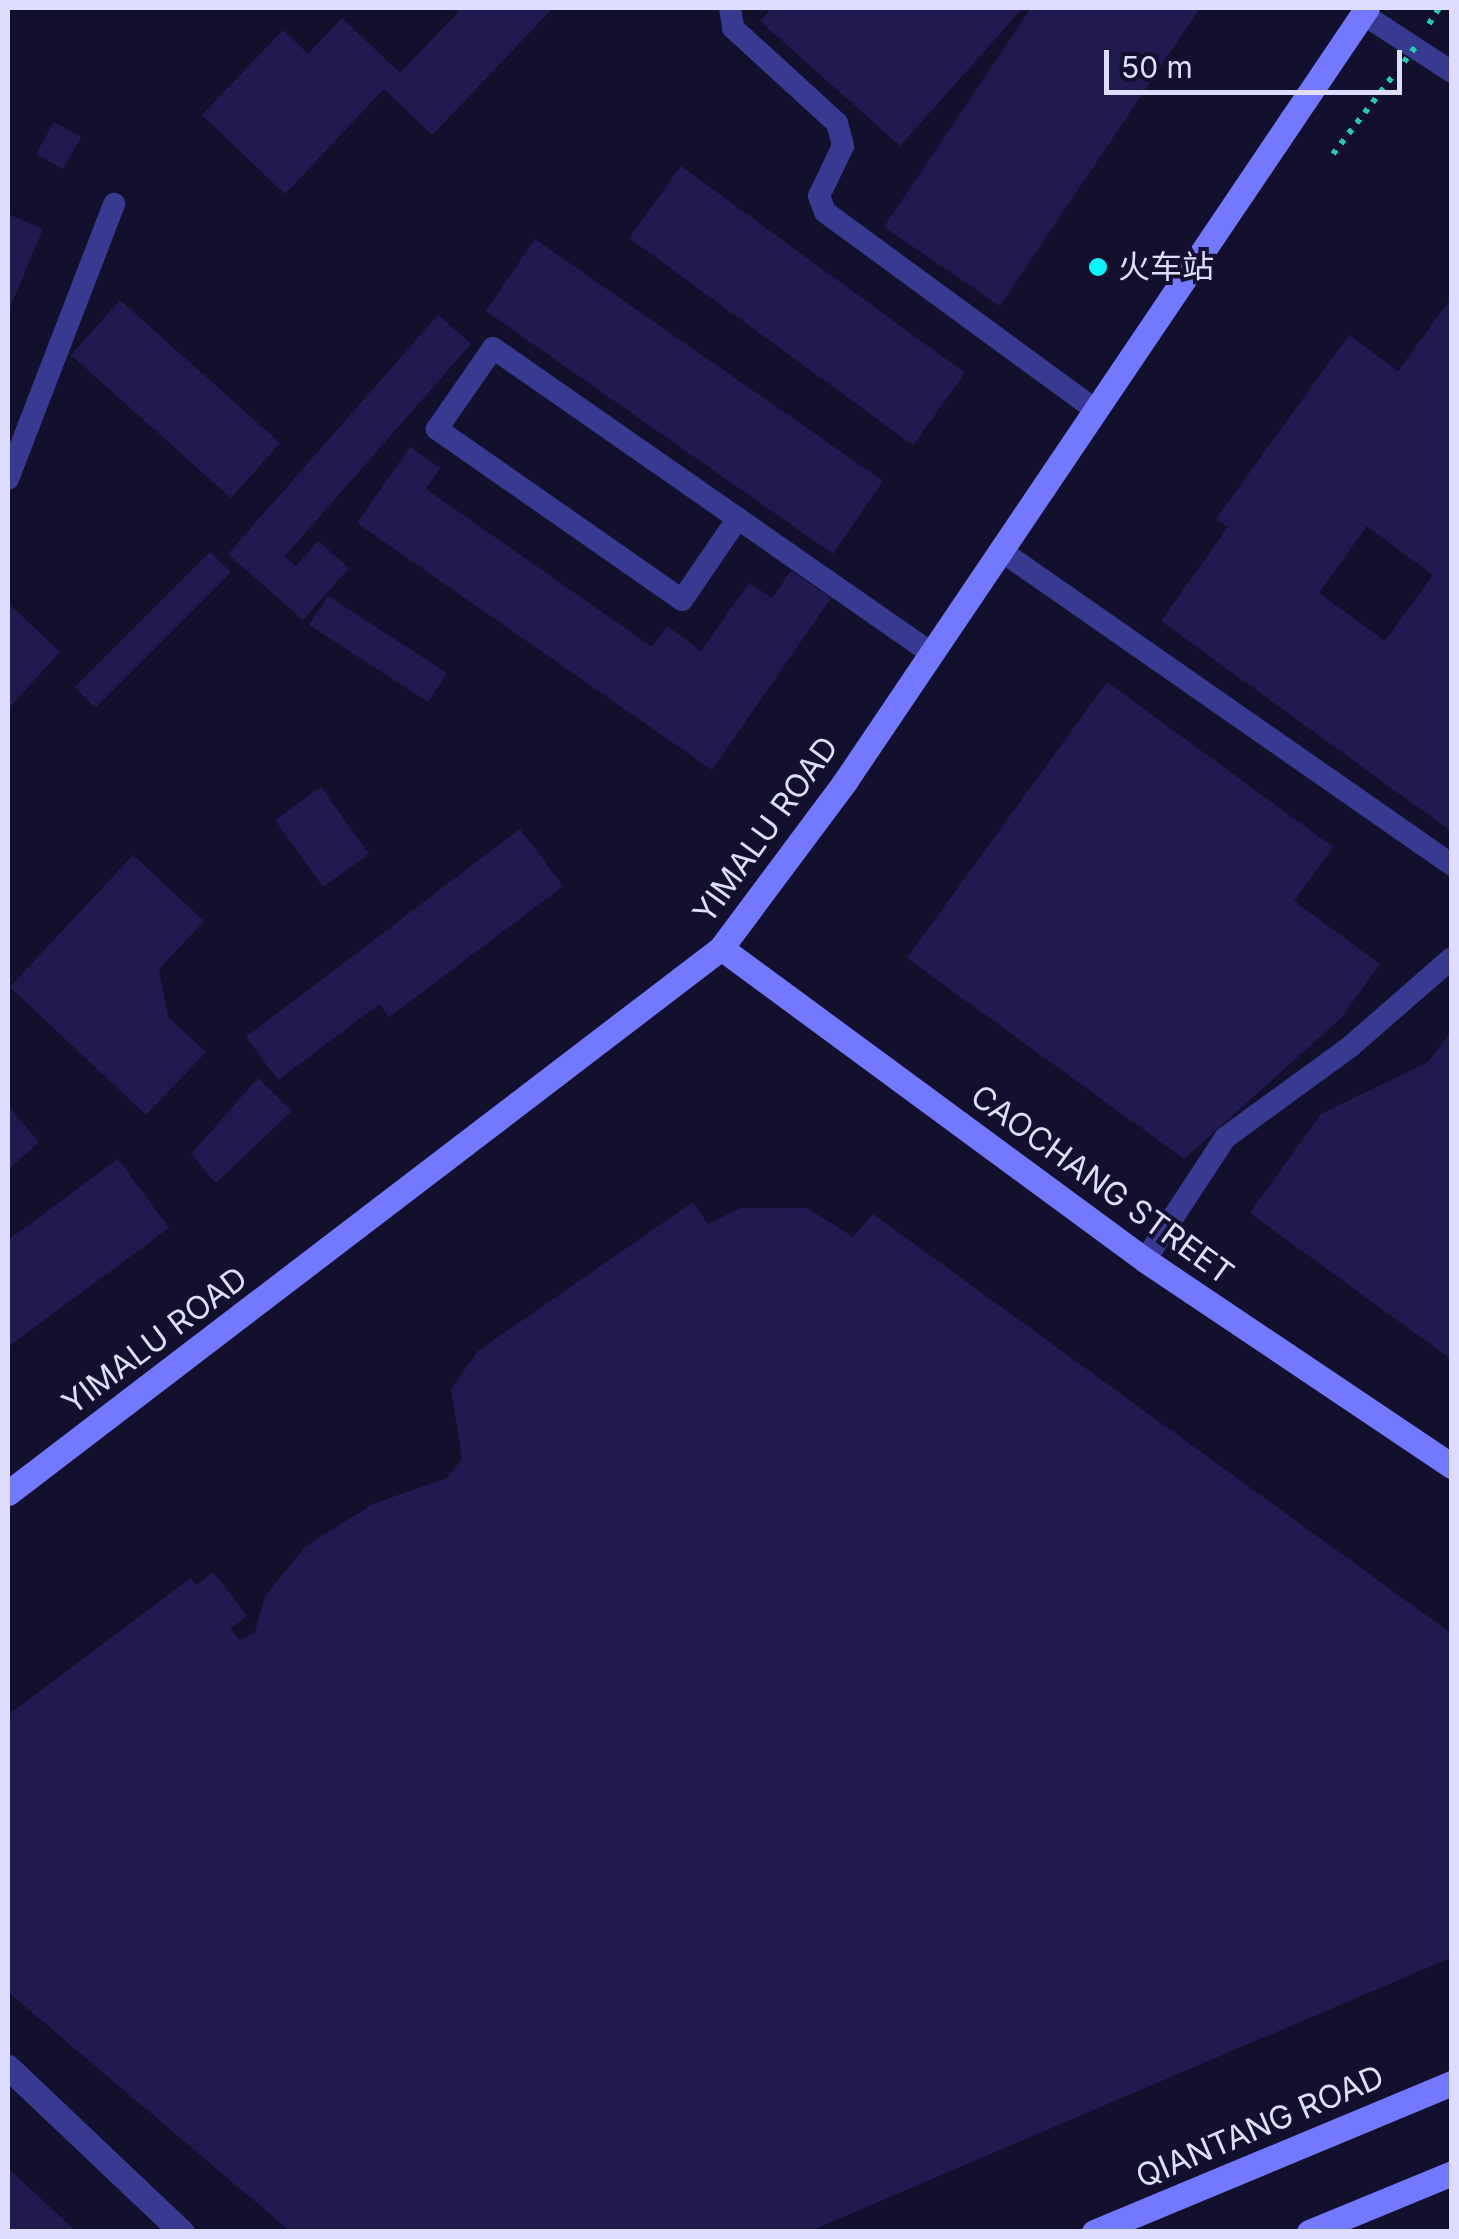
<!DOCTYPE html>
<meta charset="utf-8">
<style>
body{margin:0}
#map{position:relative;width:1459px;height:2239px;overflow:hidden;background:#13102d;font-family:Inter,"Noto Sans SC",sans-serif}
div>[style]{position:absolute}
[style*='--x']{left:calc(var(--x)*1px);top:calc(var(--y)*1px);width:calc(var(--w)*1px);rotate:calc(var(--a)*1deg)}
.building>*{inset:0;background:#211a50}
.path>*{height:6px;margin-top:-3px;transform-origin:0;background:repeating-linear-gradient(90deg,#27c8b3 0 5px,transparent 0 13px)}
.lane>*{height:22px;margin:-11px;padding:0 11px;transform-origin:11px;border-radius:11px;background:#373a90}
.street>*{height:25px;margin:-12.5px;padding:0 12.5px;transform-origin:12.5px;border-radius:12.5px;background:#373a90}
.secondary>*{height:25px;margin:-12.5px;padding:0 12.5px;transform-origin:12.5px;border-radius:12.5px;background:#7379ff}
.path-bridge>*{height:6px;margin-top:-3px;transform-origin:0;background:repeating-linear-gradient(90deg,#27c8b3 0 5px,transparent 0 13px)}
.dots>*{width:28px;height:28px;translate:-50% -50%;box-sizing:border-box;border:5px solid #13102d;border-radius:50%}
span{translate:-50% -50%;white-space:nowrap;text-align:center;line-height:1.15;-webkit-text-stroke:8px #13102d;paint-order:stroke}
.poi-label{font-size:32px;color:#dedcff}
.left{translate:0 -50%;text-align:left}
.street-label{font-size:32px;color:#dedcff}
.frame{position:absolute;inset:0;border:10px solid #dedcff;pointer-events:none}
.scale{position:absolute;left:1104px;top:50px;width:298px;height:45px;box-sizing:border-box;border:5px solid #dedcff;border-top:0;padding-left:12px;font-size:30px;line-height:35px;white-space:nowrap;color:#dedcff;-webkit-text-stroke:8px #13102d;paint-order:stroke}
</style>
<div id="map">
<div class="building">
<div style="clip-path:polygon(462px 8px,553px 8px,432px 135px,384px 89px,285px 194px,202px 115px,283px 30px,308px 54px,342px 18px,400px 73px)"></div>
<div style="clip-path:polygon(772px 8px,1023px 8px,900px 146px,760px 21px)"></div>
<div style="clip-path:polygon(1031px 8px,1200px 8px,1000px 306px,884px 227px)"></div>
<div style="clip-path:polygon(54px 122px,81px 137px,63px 169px,36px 154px)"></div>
<div style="clip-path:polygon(681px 166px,965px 373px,913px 445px,629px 238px)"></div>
<div style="clip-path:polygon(10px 215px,43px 229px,8px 312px,8px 222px)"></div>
<div style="clip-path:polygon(535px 239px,883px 481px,833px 554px,486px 311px)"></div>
<div style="clip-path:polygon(evenodd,1452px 297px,1452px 832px,1161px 621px,1228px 527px,1216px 519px,1349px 335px,1398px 371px,1452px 297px,1367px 526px,1433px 575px,1385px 641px,1319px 593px,1367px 526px)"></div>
<div style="clip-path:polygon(120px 300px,280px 443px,231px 498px,71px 355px)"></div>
<div style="clip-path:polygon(438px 315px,471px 344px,285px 556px,296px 566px,318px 541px,349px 568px,303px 620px,228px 554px)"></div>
<div style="clip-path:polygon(410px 447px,440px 468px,426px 489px,652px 647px,667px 626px,701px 651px,749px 583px,772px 598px,791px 571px,831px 598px,712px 770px,357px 523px)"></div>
<div style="clip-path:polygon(210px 552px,231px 572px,95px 708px,75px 687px)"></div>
<div style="clip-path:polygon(328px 596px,447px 673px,428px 702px,309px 625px)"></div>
<div style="clip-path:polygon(8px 603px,60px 652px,8px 709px)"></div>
<div style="clip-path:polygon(1107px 682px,1333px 847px,1294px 901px,1380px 964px,1341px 1018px,1184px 1159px,907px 958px)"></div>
<div style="clip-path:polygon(321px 787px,369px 854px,323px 887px,275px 820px)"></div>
<div style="clip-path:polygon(520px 829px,563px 886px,389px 1017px,379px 1004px,278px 1080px,246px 1037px)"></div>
<div style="clip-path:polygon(133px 855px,204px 921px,159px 969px,168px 1017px,206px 1052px,146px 1115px,10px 987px)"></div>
<div style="clip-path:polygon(1452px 1030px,1452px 1360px,1250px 1213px,1321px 1114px,1428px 1062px)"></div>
<div style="clip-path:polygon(258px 1078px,292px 1111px,216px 1183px,191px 1154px)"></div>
<div style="clip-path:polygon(8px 1106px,39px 1142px,8px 1170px)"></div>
<div style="clip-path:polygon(118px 1159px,169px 1228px,8px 1347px,8px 1240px)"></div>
<div style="clip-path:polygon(693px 1202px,708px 1224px,740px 1208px,807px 1208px,853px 1237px,873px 1214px,1452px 1634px,1452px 1957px,808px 2232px,291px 2232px,8px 1992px,8px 1715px,191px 1578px,197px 1585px,213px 1572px,247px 1616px,230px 1629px,240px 1640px,255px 1632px,265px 1596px,306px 1546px,373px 1504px,447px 1478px,462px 1459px,451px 1389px,478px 1351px)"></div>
<div style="clip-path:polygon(8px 2168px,77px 2232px,8px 2232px)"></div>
</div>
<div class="path">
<div style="--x:1429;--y:24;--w:19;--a:-58"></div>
<div style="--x:1333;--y:154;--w:103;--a:-52.5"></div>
</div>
<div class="lane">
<div style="--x:730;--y:8;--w:20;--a:81"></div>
<div style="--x:733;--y:28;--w:141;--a:42.4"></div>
<div style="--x:837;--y:123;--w:24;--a:75"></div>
<div style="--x:843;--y:146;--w:55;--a:115.6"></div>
<div style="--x:819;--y:196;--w:17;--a:69"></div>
<div style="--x:825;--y:212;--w:336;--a:36.2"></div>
<div style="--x:1363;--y:14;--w:106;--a:33.1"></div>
<div style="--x:8;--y:479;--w:295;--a:-68.9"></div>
<div style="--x:738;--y:518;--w:99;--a:124.3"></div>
<div style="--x:682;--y:600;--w:299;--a:-145.1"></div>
<div style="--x:437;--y:429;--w:98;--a:-55.3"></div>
<div style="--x:493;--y:348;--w:534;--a:34.85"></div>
<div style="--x:1000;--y:550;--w:551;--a:34.87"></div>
<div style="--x:1145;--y:1260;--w:146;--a:-56.7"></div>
<div style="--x:1225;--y:1138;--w:156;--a:-36.1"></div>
<div style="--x:1351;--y:1046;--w:134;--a:-41.1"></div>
</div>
<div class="street">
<div style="--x:8;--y:2067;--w:240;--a:43.5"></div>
</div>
<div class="secondary">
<div style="--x:721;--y:948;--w:526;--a:36.35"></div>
<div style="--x:1145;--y:1260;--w:370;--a:33.9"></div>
<div style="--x:8;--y:1493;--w:897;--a:-37.39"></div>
<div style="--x:721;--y:948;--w:209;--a:-53.3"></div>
<div style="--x:846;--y:780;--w:931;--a:-55.99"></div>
<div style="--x:1094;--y:2232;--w:388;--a:-22.6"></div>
<div style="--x:1309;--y:2232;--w:155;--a:-22.4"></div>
</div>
<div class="path-bridge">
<div style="--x:1404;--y:62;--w:25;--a:-53"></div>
</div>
<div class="dots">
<div style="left:1098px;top:267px;background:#08f7ff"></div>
</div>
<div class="poi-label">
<span class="left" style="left:1118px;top:267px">火车站</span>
</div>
<div class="street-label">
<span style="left:766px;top:830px;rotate:-54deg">YIMALU ROAD</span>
<span style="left:1102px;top:1185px;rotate:36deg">CAOCHANG STREET</span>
<span style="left:155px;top:1341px;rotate:-37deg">YIMALU ROAD</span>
<span style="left:1260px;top:2127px;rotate:-23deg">QIANTANG ROAD</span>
</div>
<div class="frame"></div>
<div class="scale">50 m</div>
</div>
